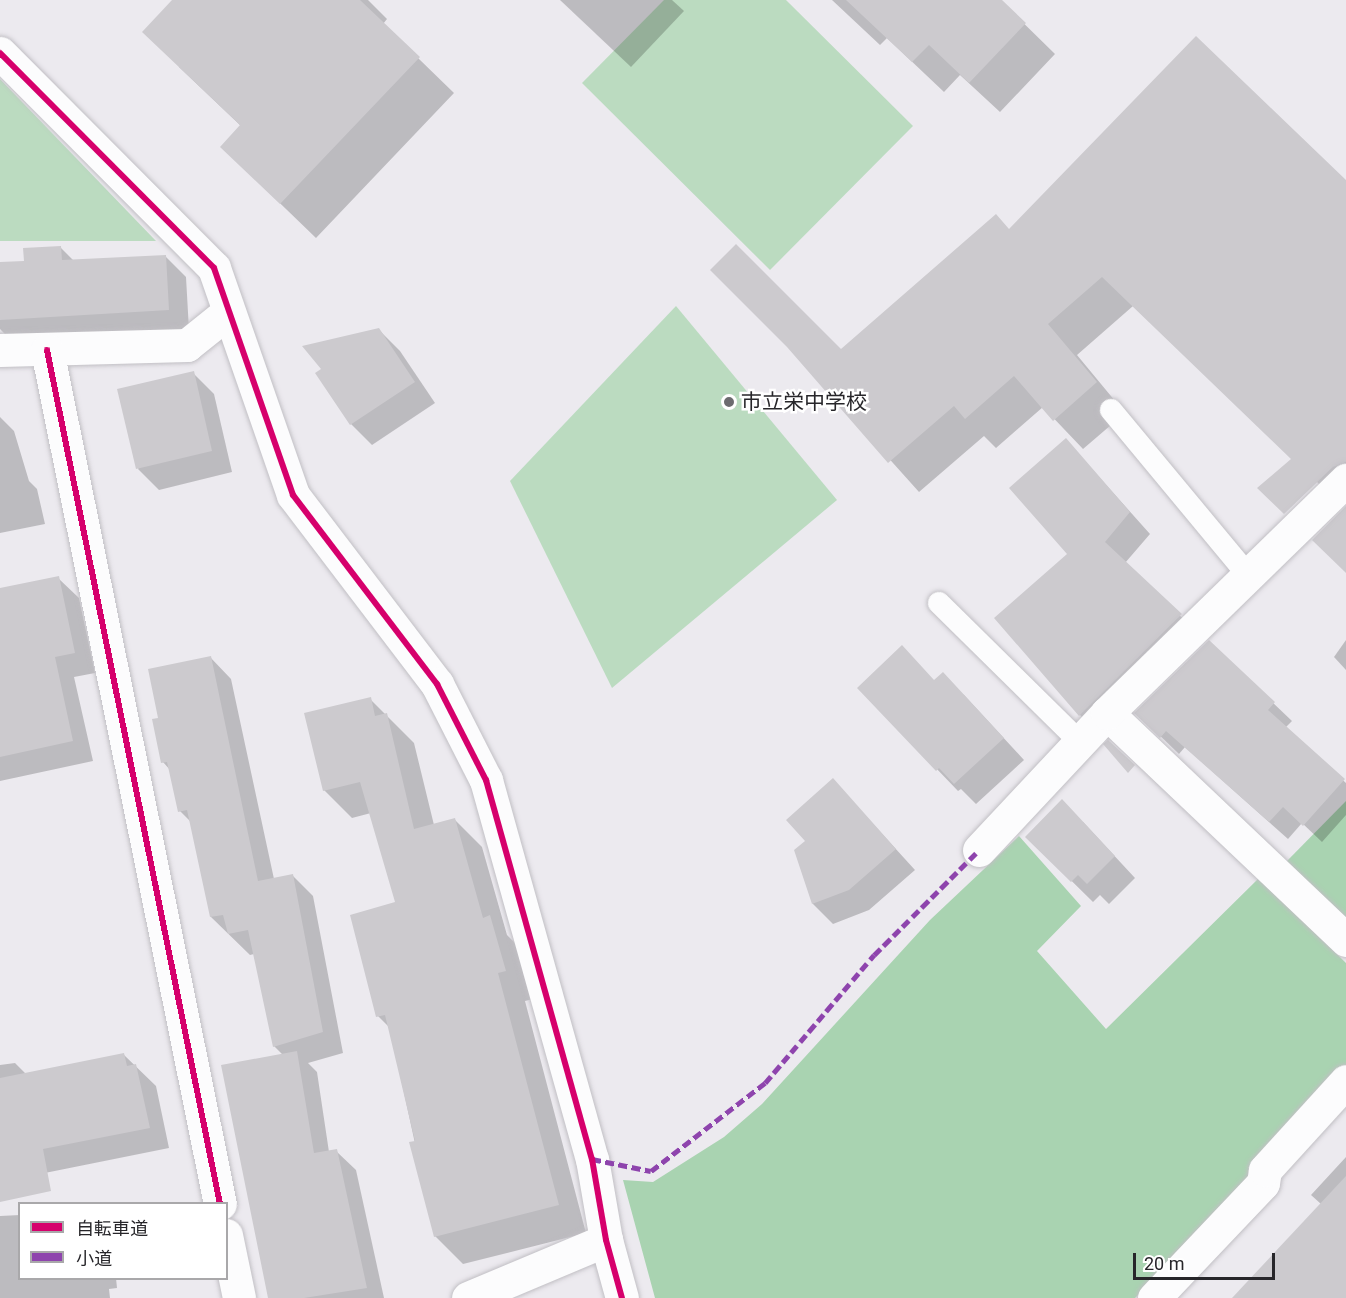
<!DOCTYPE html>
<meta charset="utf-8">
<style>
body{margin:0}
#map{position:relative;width:1346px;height:1298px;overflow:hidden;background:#eceaef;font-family:Roboto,"Noto Sans JP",sans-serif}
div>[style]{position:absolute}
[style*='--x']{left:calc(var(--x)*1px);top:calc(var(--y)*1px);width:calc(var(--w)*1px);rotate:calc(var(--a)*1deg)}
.green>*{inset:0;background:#bbdbc0}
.forest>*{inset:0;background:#a9d3b1}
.shadow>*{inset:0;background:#0003}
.building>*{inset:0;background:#cccace}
.roads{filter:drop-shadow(0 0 2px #c1bfc4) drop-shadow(0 0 2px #c1bfc4)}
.service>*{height:22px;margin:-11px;padding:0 11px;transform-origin:11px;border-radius:11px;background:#fcfcfd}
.minor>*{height:33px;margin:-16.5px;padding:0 16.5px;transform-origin:16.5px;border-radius:16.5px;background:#fcfcfd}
.quiet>*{height:4.5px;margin-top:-2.25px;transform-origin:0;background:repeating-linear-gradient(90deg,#8e44ad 0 9px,transparent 0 13.5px)}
.cycleway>*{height:6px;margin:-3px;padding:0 3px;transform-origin:3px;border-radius:3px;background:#d6006c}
.dots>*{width:16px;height:16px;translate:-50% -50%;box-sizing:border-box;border:3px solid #fff;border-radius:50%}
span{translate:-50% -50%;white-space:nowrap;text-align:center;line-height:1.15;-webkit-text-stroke:5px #fff;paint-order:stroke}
.poi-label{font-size:21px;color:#27262a}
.left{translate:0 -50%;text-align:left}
.legend{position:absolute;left:18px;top:1202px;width:210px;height:78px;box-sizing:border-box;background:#fff;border:2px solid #a9a8aa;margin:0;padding:8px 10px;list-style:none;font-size:18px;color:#27262a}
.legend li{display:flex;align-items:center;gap:12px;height:30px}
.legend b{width:30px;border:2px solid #a9a8aa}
.scale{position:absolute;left:1133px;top:1253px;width:142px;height:27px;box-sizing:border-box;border:3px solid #27262a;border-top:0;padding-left:8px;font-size:18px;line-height:21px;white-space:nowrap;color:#27262a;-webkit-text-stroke:4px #fff;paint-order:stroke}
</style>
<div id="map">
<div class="green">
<div style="clip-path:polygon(664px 0,786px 0,913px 126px,770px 270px,582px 83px)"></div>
<div style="clip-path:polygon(0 79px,156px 241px,0 241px)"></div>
<div style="clip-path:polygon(676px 306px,837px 500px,612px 688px,510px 481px)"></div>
</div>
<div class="forest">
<div style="clip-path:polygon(1346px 801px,1346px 920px,1286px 862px)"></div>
<div style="clip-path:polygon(1019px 836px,1081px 906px,1037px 951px,1106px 1029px,1259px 878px,1346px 963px,1346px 1065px,1254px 1180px,1135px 1298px,655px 1298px,623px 1180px,653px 1182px,724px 1137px,762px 1104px,930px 920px)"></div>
</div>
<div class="shadow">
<div style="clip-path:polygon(174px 0,368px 0,387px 19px,383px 24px,454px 93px,316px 238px,257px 181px,241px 126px,179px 67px)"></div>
<div style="clip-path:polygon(560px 0,672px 0,684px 11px,631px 67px)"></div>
<div style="clip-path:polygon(832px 0,1000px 0,1055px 54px,1000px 112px,960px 75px,944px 92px,887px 38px,880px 45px)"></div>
<div style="clip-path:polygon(1346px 182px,1346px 498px,1340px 504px,1133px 306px,1077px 355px,1125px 413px,1083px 449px,1043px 407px,996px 448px,984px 436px,919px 492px,789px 347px,841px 351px,1010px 230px)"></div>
<div style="clip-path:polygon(61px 248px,74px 261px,165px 256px,186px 277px,189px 330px,11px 340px,0 329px,0 263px,25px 262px)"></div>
<div style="clip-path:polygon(378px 329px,400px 351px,435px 403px,372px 445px,351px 424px)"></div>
<div style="clip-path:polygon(193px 373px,214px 394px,232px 472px,159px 490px,138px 469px)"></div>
<div style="clip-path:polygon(0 417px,14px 431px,29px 481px,37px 489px,45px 524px,0 533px)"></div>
<div style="clip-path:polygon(1066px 440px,1150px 534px,1125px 563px,1201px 636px,1100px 735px,1080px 715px)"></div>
<div style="clip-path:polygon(58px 578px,79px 598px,95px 673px,74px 677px,93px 761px,0 781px,0 590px)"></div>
<div style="clip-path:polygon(1346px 640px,1346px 670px,1334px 657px)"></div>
<div style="clip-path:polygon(1209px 642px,1292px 721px,1285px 728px,1346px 783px,1346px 815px,1322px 842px,1302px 823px,1288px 839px,1185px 747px,1179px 754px,1154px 730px)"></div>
<div style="clip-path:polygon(210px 657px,231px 679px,274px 879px,292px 875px,313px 896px,343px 1053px,308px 1063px,317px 1072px,329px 1152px,336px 1151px,356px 1170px,384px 1298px,269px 1298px,283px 1055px,274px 1046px,254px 954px,250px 955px,211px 917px,192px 823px,180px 811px,171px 771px,163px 762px,160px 719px)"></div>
<div style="clip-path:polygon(935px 681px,964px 695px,1024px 760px,976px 804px,961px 789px,958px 791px,859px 688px)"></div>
<div style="clip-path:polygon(370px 699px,414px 743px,434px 825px,454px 819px,482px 847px,507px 935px,517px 945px,533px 999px,525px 1001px,586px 1233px,463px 1264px,435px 1236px,390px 1028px,378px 1016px,397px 903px,371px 813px,352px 818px,324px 790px)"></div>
<div style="clip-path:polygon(833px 780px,915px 870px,869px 910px,833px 924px,813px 904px,796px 851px,807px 841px)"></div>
<div style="clip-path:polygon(1083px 822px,1135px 878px,1109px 904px,1100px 895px,1093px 902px,1027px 837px)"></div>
<div style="clip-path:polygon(124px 1055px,156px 1086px,169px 1148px,0 1182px,0 1065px,15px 1063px,26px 1074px)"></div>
<div style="clip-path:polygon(1346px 1157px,1346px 1298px,1247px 1298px,1321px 1204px,1311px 1195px)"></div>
<div style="clip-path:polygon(20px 1215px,20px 1278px,116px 1278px,117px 1288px,109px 1289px,110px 1298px,0 1298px,0 1216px)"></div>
</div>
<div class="building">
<div style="clip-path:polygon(172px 0,360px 0,420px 57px,280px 204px,220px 147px,240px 125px,142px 32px)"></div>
<div style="clip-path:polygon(846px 0,1002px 0,1026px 23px,969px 83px,929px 45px,912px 62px)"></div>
<div style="clip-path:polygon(1196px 36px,1346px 180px,1346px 462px,1333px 467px,1284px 514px,1257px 488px,1291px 459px,1102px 277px,1048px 324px,1097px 382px,1053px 421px,1014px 376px,965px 419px,954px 406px,888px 463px,787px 347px,710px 270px,736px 244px,841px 349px,996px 214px,1009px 229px)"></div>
<div style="clip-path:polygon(61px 246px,62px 260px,166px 255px,169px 310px,0 320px,0 262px,24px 261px,23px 248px)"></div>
<div style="clip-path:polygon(379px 328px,415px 382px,350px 425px,315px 373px,321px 369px,302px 346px)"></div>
<div style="clip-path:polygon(194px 371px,212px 451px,136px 469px,117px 389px)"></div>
<div style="clip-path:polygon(1066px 438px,1130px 512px,1105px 542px,1182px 614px,1079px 716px,994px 618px,1067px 554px,1009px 488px)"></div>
<div style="clip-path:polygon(1346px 506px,1346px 573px,1312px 540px)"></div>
<div style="clip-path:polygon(59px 576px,75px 653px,55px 657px,73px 741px,0 757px,0 588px)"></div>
<div style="clip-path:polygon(1209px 640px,1275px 702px,1268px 710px,1345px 779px,1303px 826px,1283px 807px,1269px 822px,1166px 731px,1160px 738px,1134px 713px)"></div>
<div style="clip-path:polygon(902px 645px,934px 680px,943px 672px,1004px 738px,954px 784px,939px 768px,936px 771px,857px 688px)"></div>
<div style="clip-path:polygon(211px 656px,258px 881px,293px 874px,323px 1032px,273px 1047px,248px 930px,228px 934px,223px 915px,210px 917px,187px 810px,178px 812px,167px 762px,161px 763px,152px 719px,158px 718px,148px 669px)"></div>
<div style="clip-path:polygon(371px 697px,375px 716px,387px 713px,414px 829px,455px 818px,483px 918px,490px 915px,506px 971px,498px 973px,559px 1205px,434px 1237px,409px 1142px,415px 1141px,385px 1015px,376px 1017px,350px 915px,395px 902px,360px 782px,323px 791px,304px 713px)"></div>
<div style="clip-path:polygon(1108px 740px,1135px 765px,1128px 773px,1103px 744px)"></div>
<div style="clip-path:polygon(833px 778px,896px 849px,849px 890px,812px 904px,794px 850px,805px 841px,786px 820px)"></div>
<div style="clip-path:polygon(1062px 799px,1115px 856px,1087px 884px,1078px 875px,1071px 882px,1025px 837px)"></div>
<div style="clip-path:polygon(297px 1051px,314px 1153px,337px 1149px,367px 1288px,304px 1298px,268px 1298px,221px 1065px)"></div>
<div style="clip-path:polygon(124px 1053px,127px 1066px,136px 1064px,150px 1128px,43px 1149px,51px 1191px,0 1202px,0 1078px)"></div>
<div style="clip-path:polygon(1346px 1176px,1346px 1298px,1232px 1298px)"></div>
</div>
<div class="roads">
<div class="service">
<div style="--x:1111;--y:410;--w:214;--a:50.3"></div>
<div style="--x:939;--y:603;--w:198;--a:44.6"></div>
</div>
<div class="minor">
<div style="--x:0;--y:53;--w:303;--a:45.1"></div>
<div style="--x:214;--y:268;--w:240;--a:70.8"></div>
<div style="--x:293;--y:495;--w:238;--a:52.7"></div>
<div style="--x:437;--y:684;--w:108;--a:63"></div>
<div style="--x:486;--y:780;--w:394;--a:74.4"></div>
<div style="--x:592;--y:1159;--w:82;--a:80.2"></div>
<div style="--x:606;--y:1240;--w:60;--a:74.6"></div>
<div style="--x:0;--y:350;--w:187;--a:-1.5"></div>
<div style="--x:187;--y:345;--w:53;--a:-38.8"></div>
<div style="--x:47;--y:350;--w:871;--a:78.55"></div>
<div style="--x:1107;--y:713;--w:330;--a:43.5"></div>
<div style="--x:979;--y:850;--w:187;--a:-46.9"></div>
<div style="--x:1107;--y:713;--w:334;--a:-44.3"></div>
<div style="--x:226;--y:1235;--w:64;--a:78.3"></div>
<div style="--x:468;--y:1298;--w:150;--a:-22.8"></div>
<div style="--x:1154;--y:1298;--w:158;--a:-46.5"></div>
<div style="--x:1263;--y:1183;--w:13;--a:-81"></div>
<div style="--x:1265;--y:1170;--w:120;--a:-47.7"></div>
</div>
</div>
<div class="quiet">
<div style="--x:592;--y:1159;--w:60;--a:11.5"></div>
<div style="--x:651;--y:1171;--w:144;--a:-37.7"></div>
<div style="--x:765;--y:1083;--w:168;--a:-49.6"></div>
<div style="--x:874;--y:955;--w:148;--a:-45"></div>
</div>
<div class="cycleway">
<div style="--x:0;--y:53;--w:303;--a:45.1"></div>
<div style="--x:214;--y:268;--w:240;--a:70.8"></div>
<div style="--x:293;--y:495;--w:238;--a:52.7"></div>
<div style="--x:437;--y:684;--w:108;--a:63"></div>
<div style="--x:486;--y:780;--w:394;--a:74.4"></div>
<div style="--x:592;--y:1159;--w:82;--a:80.2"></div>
<div style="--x:606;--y:1240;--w:60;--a:74.6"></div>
<div style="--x:47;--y:350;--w:871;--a:78.55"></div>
</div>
<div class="dots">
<div style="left:729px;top:402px;background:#6c6b6f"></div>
</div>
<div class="poi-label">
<span class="left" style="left:741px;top:402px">市立栄中学校</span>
</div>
<ul class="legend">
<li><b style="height:8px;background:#d6006c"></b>自転車道</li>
<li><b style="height:8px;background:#8e44ad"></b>小道</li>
</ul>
<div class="scale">20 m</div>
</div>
